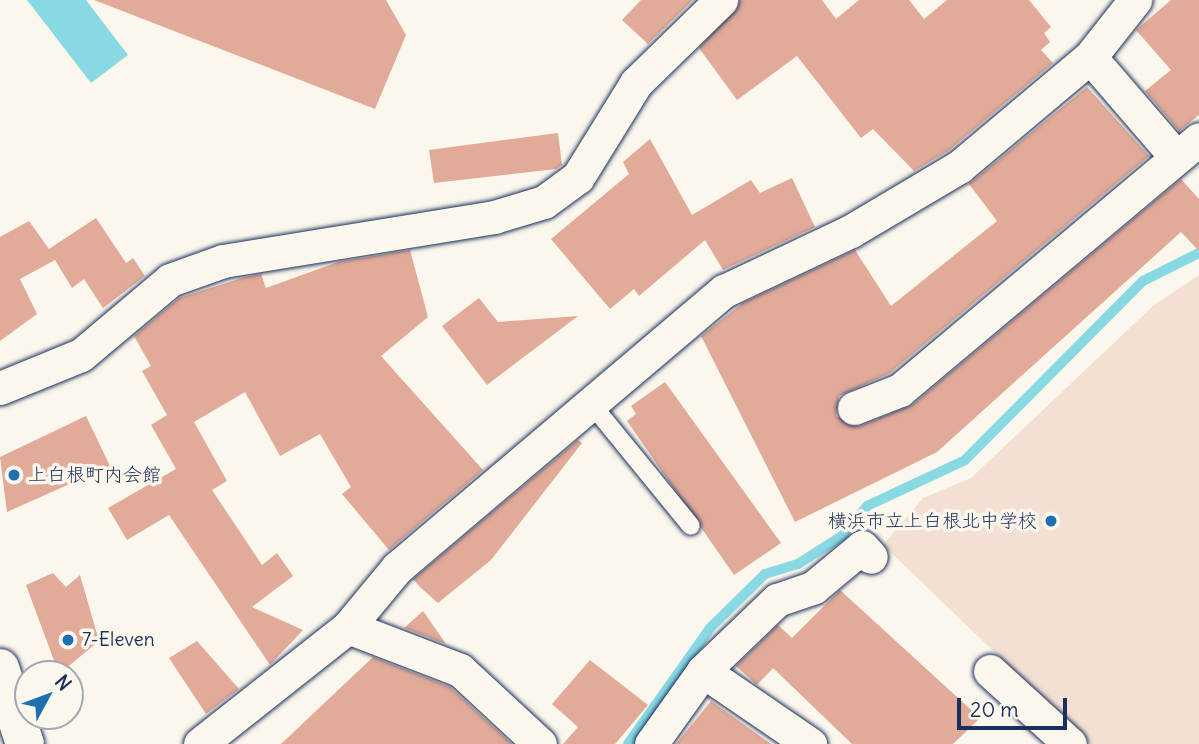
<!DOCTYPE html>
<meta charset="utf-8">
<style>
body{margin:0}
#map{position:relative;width:1199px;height:744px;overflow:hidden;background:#fbf7ec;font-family:Delius,"Klee One",sans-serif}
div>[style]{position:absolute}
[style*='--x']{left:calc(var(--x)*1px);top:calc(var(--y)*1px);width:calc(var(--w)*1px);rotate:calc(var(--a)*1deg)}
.built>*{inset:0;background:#f3e0d3}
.water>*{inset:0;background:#89d9e4}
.stream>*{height:10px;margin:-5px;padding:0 5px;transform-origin:5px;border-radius:5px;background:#89d9e4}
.building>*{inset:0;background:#e1aa99}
.roads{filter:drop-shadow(0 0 2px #1b2f5e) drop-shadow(0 0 2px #1b2f5e)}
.service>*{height:18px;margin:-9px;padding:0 9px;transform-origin:9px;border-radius:9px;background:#fbf7ec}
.minor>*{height:33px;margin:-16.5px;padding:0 16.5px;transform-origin:16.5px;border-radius:16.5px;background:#fbf7ec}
.tertiary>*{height:38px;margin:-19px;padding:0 19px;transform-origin:19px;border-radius:19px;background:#fbf7ec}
.dots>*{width:19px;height:19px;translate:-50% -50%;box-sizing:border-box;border:4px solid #fbf7ec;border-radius:50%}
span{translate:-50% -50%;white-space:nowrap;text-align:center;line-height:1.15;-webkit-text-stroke:7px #fbf7ec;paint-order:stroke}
.poi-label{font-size:19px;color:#1b2f5e}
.left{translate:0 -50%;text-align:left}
.right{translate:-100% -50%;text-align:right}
.north{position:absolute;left:14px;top:660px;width:70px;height:70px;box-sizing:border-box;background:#fbf7ec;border:2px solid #a1a7b3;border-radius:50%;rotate:49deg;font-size:19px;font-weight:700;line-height:28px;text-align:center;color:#1b2f5e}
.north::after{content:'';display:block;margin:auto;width:24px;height:32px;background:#1f6fb2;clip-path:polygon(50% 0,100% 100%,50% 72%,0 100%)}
.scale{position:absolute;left:957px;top:698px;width:110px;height:32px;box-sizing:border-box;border:4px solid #1b2f5e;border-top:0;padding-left:9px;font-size:21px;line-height:24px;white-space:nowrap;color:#1b2f5e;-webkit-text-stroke:5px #fbf7ec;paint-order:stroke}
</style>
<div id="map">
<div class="built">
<div style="clip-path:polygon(1199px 275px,1199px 744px,1090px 744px,883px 545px,923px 498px,971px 478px,1154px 305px)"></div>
</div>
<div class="water">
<div style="clip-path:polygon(27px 0,86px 0,128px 55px,91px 83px)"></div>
</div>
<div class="stream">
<div style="--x:628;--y:744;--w:142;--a:-54.7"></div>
<div style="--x:710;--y:628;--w:77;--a:-44.5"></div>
<div style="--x:765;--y:574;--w:34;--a:-17"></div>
<div style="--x:798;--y:564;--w:52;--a:-32.5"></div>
<div style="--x:842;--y:536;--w:39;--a:-50"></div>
<div style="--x:867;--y:506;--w:108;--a:-25.1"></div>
<div style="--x:965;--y:460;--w:252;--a:-45.2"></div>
<div style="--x:1143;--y:281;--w:63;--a:-26.6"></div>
</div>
<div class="building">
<div style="clip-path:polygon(94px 0,386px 0,406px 35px,375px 109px)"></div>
<div style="clip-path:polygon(641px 0,693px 0,648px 44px,622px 20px)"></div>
<div style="clip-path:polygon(740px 0,822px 0,836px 19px,859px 0,909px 0,924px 19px,947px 0,1029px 0,1051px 27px,1044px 33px,1050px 42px,1041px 50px,1053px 63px,948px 151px,914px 171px,873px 129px,861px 138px,797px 56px,737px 100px,699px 48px)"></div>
<div style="clip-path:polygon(1171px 0,1199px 0,1199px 115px,1179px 131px,1145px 91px,1171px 70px,1136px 30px)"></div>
<div style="clip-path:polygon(1087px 87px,1149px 156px,890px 373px,839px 396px,836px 416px,860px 426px,912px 405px,1181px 179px,1199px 199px,1199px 251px,1181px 232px,937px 452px,795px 522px,701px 336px,743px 303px,855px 250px,891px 306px,997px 221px,969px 184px)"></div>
<div style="clip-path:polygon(558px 133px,562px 165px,556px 169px,434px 183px,429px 150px)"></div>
<div style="clip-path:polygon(650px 139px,692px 215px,751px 180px,760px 193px,792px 178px,815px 227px,723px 270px,705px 240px,639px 296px,634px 289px,610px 309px,551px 239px,629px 174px,623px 162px)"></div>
<div style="clip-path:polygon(96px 218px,126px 263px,133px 258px,145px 276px,103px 308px,84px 279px,72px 288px,55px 260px,20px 279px,37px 314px,0 341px,0 237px,29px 221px,49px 249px)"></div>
<div style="clip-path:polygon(410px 250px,428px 317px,381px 356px,483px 470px,389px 550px,342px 494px,351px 487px,320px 434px,280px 456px,245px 392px,194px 422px,227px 481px,212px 490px,262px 565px,277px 553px,293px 576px,252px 607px,303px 630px,270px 665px,169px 515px,127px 540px,108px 508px,176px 469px,151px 425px,167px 415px,142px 371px,151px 366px,134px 336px,179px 298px,245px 277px,261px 274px,266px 288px,338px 262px)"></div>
<div style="clip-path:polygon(479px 298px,498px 322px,578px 316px,487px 385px,442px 326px)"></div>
<div style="clip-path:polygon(665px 382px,781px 543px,734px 575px,627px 421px,636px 414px,631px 406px)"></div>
<div style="clip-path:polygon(86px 416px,110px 466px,7px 512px,0 457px)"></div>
<div style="clip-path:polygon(578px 440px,582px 443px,491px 560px,438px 603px,420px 587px,413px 579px)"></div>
<div style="clip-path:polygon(53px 573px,66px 587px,80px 575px,99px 641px,59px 674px,26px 585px)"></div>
<div style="clip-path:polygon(840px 590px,980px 718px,953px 744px,852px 744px,773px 668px,757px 685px,736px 666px,778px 625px,792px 638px)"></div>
<div style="clip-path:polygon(423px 611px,446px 644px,404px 628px)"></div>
<div style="clip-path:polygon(197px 641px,239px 689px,206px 714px,169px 658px)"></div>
<div style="clip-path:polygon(373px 657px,450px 687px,512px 744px,281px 744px)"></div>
<div style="clip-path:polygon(590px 660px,648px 705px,615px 744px,563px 744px,578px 727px,552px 704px)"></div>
<div style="clip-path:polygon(711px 701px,771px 744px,676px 744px)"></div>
</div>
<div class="roads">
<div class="service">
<div style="--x:589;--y:401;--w:161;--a:50.8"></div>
</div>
<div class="minor">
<div style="--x:1090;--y:57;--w:132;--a:49.3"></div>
<div style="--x:0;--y:388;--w:87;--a:-22.2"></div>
<div style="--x:81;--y:355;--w:116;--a:-40.1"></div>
<div style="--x:170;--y:280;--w:56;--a:-19.7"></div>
<div style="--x:223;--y:261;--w:275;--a:-9.2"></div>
<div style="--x:494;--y:217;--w:52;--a:-16.7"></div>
<div style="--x:544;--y:202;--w:42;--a:-36.3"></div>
<div style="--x:578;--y:177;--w:110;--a:-58.3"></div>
<div style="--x:636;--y:83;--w:119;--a:-44.3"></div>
<div style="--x:854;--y:408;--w:49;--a:-21.4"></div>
<div style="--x:900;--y:390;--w:390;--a:-40"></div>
<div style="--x:348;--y:627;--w:120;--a:21"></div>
<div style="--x:460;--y:670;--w:109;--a:42.8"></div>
<div style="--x:703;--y:671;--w:130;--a:34.3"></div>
<div style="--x:990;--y:671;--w:108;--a:42.4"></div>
<div style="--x:200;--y:744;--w:189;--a:-38.3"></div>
<div style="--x:348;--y:627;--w:77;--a:-50.3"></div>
<div style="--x:397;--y:568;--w:429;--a:-40.3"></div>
<div style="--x:724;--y:291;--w:140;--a:-25.3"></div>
<div style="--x:851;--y:231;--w:126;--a:-30.7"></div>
<div style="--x:959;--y:167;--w:171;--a:-40"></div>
<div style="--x:1090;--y:57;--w:73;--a:-51.7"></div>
<div style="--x:651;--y:744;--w:90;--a:-54.5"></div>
<div style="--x:703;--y:671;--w:103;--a:-43.8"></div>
<div style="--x:777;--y:600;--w:39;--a:-19"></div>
<div style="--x:814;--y:587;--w:62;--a:-39.8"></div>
<div style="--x:862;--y:547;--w:13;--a:48"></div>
</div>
<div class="tertiary">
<div style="--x:0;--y:668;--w:80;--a:71.8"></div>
</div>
</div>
<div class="dots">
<div style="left:14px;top:475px;background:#1f6fb2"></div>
<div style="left:1051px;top:521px;background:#1f6fb2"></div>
<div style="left:68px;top:640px;background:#1f6fb2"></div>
</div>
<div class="poi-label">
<span class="left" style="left:28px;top:475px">上白根町内会館</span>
<span class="right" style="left:1037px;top:521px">横浜市立上白根北中学校</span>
<span class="left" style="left:82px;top:640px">7-Eleven</span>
</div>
<div class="north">N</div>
<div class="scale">20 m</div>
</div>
